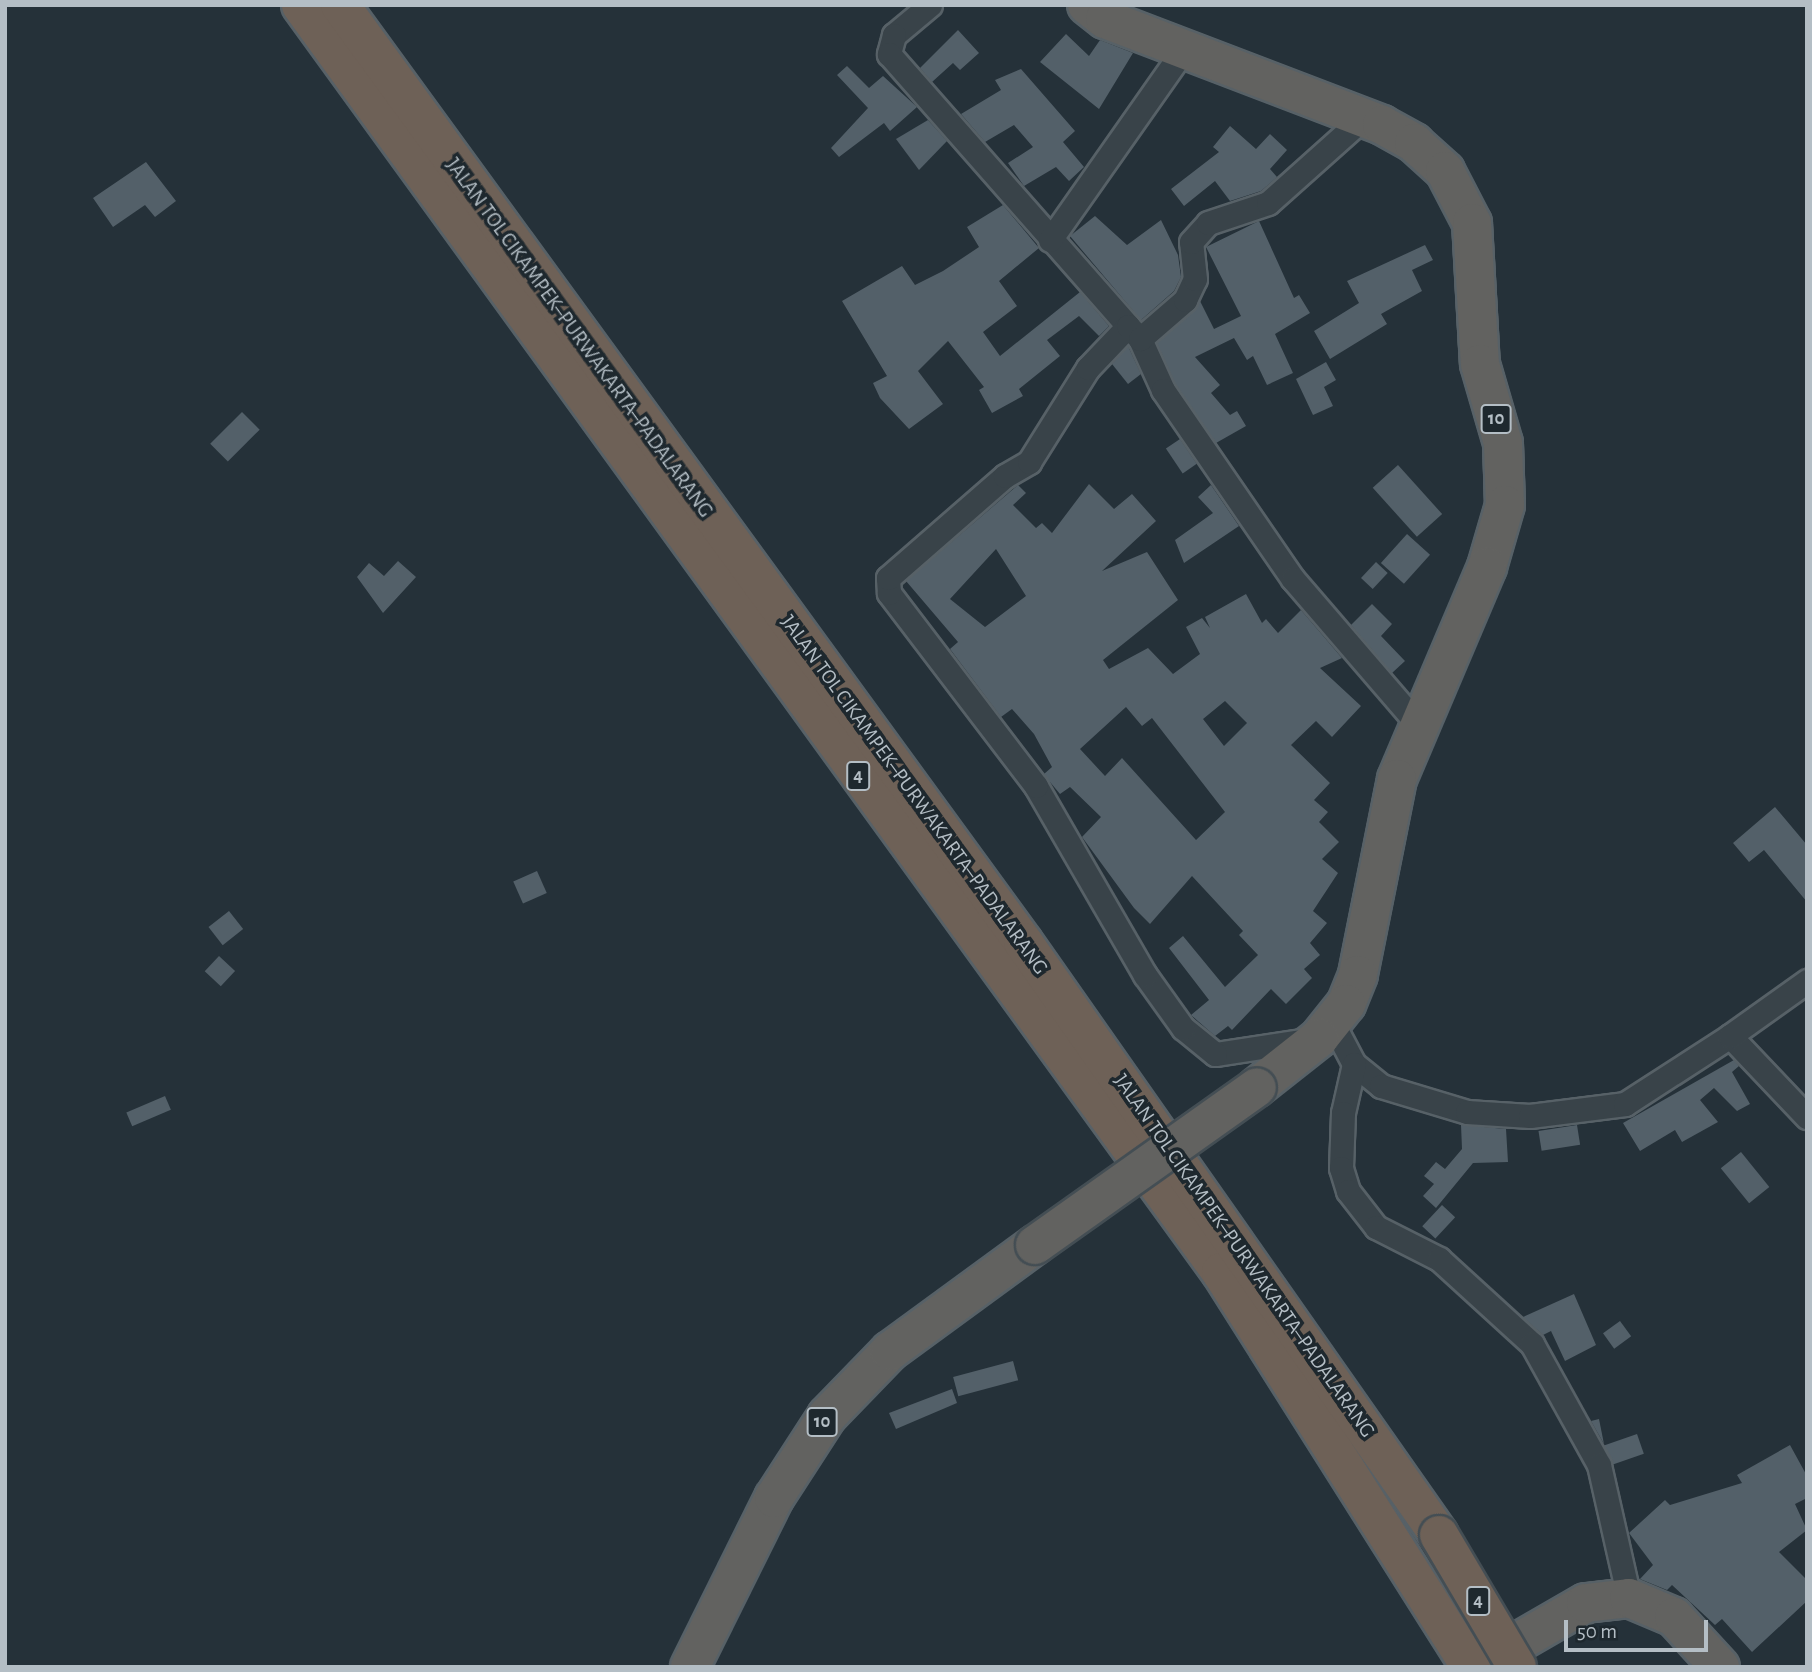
<!DOCTYPE html>
<html>
<head>
<meta charset="utf-8">
<style>
	body { margin:0 }
	#map { position:relative; width:1812px; height:1672px; overflow:hidden; background:#253139; font-family:"Alegreya Sans",sans-serif }
	div>[style] { position:absolute }
	[style*='--x'] { left:calc(var(--x)*1px); top:calc(var(--y)*1px); width:calc(var(--w)*1px); rotate:calc(var(--a)*1deg) }
	.building>* { inset:0; background:#536069; transform-origin:0 0 }
	.roads { filter:drop-shadow(2px 0 #576167) drop-shadow(-2px 0 #576167) drop-shadow(0 2px #576167) drop-shadow(0 -2px #576167) }
	.minor>* { height:23px; margin:-11.5px; padding:0 11.5px; transform-origin:11.5px; border-radius:11.5px; background:#394349 }
	.trunk>* { height:38px; margin:-19px; padding:0 19px; transform-origin:19px; border-radius:19px; background:#626260 }
	.motorway>* { height:38px; margin:-19px; padding:0 19px; transform-origin:19px; border-radius:19px; background:#6e6157 }
	.bridges { filter:drop-shadow(2px 0 #444e54) drop-shadow(-2px 0 #444e54) drop-shadow(0 2px #444e54) drop-shadow(0 -2px #444e54) }
	.trunk-bridge>* { height:38px; margin:-19px; padding:0 19px; transform-origin:19px; border-radius:19px; background:#626260 }
	.motorway-bridge>* { height:38px; margin:-19px; padding:0 19px; transform-origin:19px; border-radius:19px; background:#6e6157 }
	span { translate:-50% -50%; white-space:nowrap; text-align:center; line-height:1.15; -webkit-text-stroke:7px #1e282e; paint-order:stroke }
	.shield-label span { padding:2px 5px; background:#1e282e; border:2px solid; border-radius:5px; -webkit-text-stroke-width:0 }
	.shield-label { font-size:19px; color:#b4bec5; font-weight:700 }
	.street-label { font-size:21px; color:#b4bec5 }
	.frame { position:absolute; inset:0; border:7px solid #b4bec5; pointer-events:none }
	.scale { position:absolute; left:1564px; top:1620px; width:144px; height:32px; box-sizing:border-box; border:4px solid #b4bec5; border-top:0; padding-left:9px; font-size:21px; line-height:24px; white-space:nowrap; color:#b4bec5; -webkit-text-stroke:5px #1e282e; paint-order:stroke }
</style>
</head>
<body>
<div id="map">
	<div class="building">
		<div style="clip-path:polygon(958px 30px,979px 53px,960px 70px,953px 63px,932px 82px,920px 68px)"></div>
		<div style="clip-path:polygon(1066px 34px,1089px 56px,1100px 40px,1133px 53px,1099px 109px,1040px 62px)"></div>
		<div style="clip-path:polygon(847px 66px,869px 88px,883px 76px,917px 107px,890px 131px,884px 123px,839px 157px,831px 148px,868px 108px,837px 75px)"></div>
		<div style="clip-path:polygon(1021px 69px,1075px 131px,1063px 142px,1084px 167px,1069px 181px,1056px 167px,1024px 186px,1008px 163px,1033px 147px,1014px 125px,985px 142px,961px 114px,1001px 90px,995px 80px)"></div>
		<div style="clip-path:polygon(928px 120px,947px 141px,919px 170px,896px 139px)"></div>
		<div style="clip-path:polygon(1230px 126px,1256px 149px,1270px 134px,1287px 150px,1270px 169px,1277px 177px,1261px 191px,1230px 201px,1215px 181px,1184px 206px,1171px 189px,1219px 152px,1213px 147px)"></div>
		<div style="clip-path:polygon(146px 162px,176px 201px,155px 217px,145px 205px,113px 227px,93px 198px)"></div>
		<div style="clip-path:polygon(1003px 205px,1039px 248px,999px 281px,1017px 306px,983px 332px,1000px 356px,1080px 292px,1109px 326px,1099px 336px,1079px 316px,1047px 340px,1060px 356px,1019px 389px,1023px 396px,992px 413px,979px 390px,984px 387px,948px 341px,918px 371px,943px 404px,909px 429px,880px 398px,873px 383px,887px 376px,842px 301px,902px 266px,915px 285px,943px 271px,979px 247px,967px 227px)"></div>
		<div style="clip-path:polygon(1095px 216px,1127px 245px,1161px 220px,1178px 255px,1181px 277px,1174px 291px,1141px 320px,1070px 236px)"></div>
		<div style="clip-path:polygon(1259px 221px,1294px 298px,1299px 295px,1310px 313px,1275px 334px,1293px 373px,1267px 385px,1253px 356px,1247px 360px,1234px 338px,1195px 357px,1220px 385px,1211px 393px,1230px 415px,1237px 411px,1246px 426px,1216px 443px,1175px 383px,1157px 343px,1200px 301px,1214px 329px,1241px 316px,1206px 247px)"></div>
		<div style="clip-path:polygon(1425px 245px,1433px 260px,1412px 270px,1422px 291px,1381px 314px,1387px 324px,1330px 359px,1314px 331px,1359px 303px,1347px 281px)"></div>
		<div style="clip-path:polygon(1128px 346px,1141px 374px,1128px 384px,1112px 364px)"></div>
		<div style="clip-path:polygon(1326px 362px,1336px 380px,1324px 387px,1333px 406px,1313px 415px,1296px 379px)"></div>
		<div style="left:242px;top:412px;width:25px;height:45px;rotate:45deg"></div>
		<div style="left:1180px;top:439px;width:30px;height:17px;rotate:56deg"></div>
		<div style="left:1398px;top:465px;width:66px;height:34px;rotate:48deg"></div>
		<div style="clip-path:polygon(evenodd,1089px 484px,1114px 509px,1132px 494px,1156px 521px,1102px 571px,1147px 552px,1178px 600px,1103px 660px,1109px 669px,1148px 648px,1173px 674px,1200px 654px,1186px 627px,1202px 618px,1210px 628px,1205px 617px,1246px 594px,1262px 623px,1266px 619px,1278px 633px,1301px 610px,1342px 658px,1320px 668px,1361px 706px,1332px 737px,1316px 721px,1291px 745px,1330px 783px,1314px 800px,1328px 812px,1319px 822px,1339px 842px,1322px 859px,1338px 873px,1313px 911px,1327px 923px,1310px 943px,1320px 955px,1304px 969px,1312px 978px,1286px 1004px,1271px 989px,1232px 1030px,1228px 1026px,1215px 1036px,1191px 1015px,1209px 1000px,1169px 948px,1183px 936px,1225px 987px,1258px 955px,1239px 935px,1243px 931px,1192px 876px,1150px 924px,1134px 908px,1082px 837px,1101px 817px,1070px 787px,1060px 794px,1050px 782px,1044px 774px,1052px 767px,1034px 734px,1012px 709px,1001px 717px,950px 649px,958px 642px,906px 581px,1018px 485px,1026px 493px,1013px 505px,1036px 528px,1042px 523px,1052px 533px,1089px 484px,996px 549px,1026px 596px,985px 627px,950px 599px,996px 549px,1089px 484px,1225px 701px,1247px 723px,1224px 746px,1203px 719px,1225px 701px,1089px 484px,1126px 707px,1142px 726px,1152px 718px,1225px 812px,1196px 840px,1122px 758px,1105px 776px,1080px 749px,1126px 707px)"></div>
		<div style="clip-path:polygon(1211px 485px,1239px 526px,1184px 563px,1175px 540px,1213px 513px,1198px 497px)"></div>
		<div style="left:1407px;top:534px;width:31px;height:39px;rotate:42deg"></div>
		<div style="clip-path:polygon(398px 561px,416px 577px,383px 613px,357px 577px,369px 563px,384px 576px)"></div>
		<div style="left:1376px;top:562px;width:16px;height:22px;rotate:43deg"></div>
		<div style="clip-path:polygon(1372px 604px,1392px 624px,1381px 636px,1405px 661px,1392px 673px,1351px 625px)"></div>
		<div style="clip-path:polygon(1775px 807px,1807px 845px,1807px 902px,1764px 850px,1749px 862px,1733px 843px)"></div>
		<div style="left:537px;top:871px;width:24px;height:26px;rotate:66deg"></div>
		<div style="left:229px;top:911px;width:23px;height:26px;rotate:52deg"></div>
		<div style="left:219px;top:956px;width:22px;height:21px;rotate:43deg"></div>
		<div style="clip-path:polygon(1734px 1060px,1739px 1066px,1732px 1072px,1750px 1104px,1737px 1111px,1714px 1088px,1700px 1100px,1718px 1122px,1682px 1142px,1675px 1130px,1640px 1151px,1623px 1123px)"></div>
		<div style="left:165px;top:1096px;width:15px;height:42px;rotate:67deg"></div>
		<div style="clip-path:polygon(1461px 1125px,1506px 1129px,1508px 1162px,1473px 1163px,1436px 1208px,1423px 1196px,1434px 1184px,1424px 1176px,1436px 1162px,1445px 1169px,1462px 1149px)"></div>
		<div style="left:1577px;top:1125px;width:20px;height:39px;rotate:81deg"></div>
		<div style="left:1741px;top:1152px;width:45px;height:26px;rotate:51deg"></div>
		<div style="left:1442px;top:1205px;width:18px;height:29px;rotate:43deg"></div>
		<div style="clip-path:polygon(1574px 1294px,1596px 1345px,1565px 1361px,1551px 1331px,1543px 1335px,1523px 1317px)"></div>
		<div style="left:1620px;top:1321px;width:19px;height:21px;rotate:54deg"></div>
		<div style="left:1013px;top:1361px;width:20px;height:62px;rotate:75deg"></div>
		<div style="clip-path:polygon(952px 1389px,957px 1403px,896px 1429px,889px 1413px)"></div>
		<div style="clip-path:polygon(1599px 1419px,1604px 1444px,1591px 1421px)"></div>
		<div style="left:1637px;top:1434px;width:21px;height:35px;rotate:71deg"></div>
		<div style="clip-path:polygon(1790px 1445px,1807px 1476px,1807px 1498px,1795px 1504px,1807px 1530px,1779px 1552px,1807px 1580px,1807px 1601px,1752px 1652px,1722px 1619px,1715px 1625px,1672px 1585px,1667px 1590px,1640px 1579px,1653px 1565px,1629px 1533px,1665px 1500px,1670px 1505px,1742px 1483px,1737px 1475px)"></div>
	</div>
	<div class="roads">
		<div class="minor">
			<div style="--x:930;--y:5;--w:47;--a:140.2"></div>
			<div style="--x:894;--y:35;--w:20;--a:105"></div>
			<div style="--x:889;--y:54;--w:362;--a:48.7"></div>
			<div style="--x:1050;--y:240;--w:235;--a:-54.9"></div>
			<div style="--x:1140;--y:339;--w:56;--a:65.7"></div>
			<div style="--x:1163;--y:390;--w:229;--a:55.5"></div>
			<div style="--x:1293;--y:579;--w:190;--a:49.3"></div>
			<div style="--x:1333;--y:1024;--w:45;--a:62.3"></div>
			<div style="--x:1354;--y:1064;--w:35;--a:39"></div>
			<div style="--x:1381;--y:1086;--w:90;--a:16.8"></div>
			<div style="--x:1467;--y:1112;--w:63;--a:3.6"></div>
			<div style="--x:1530;--y:1116;--w:96;--a:-7.2"></div>
			<div style="--x:1625;--y:1104;--w:125;--a:-32.9"></div>
			<div style="--x:1730;--y:1036;--w:112;--a:46.5"></div>
			<div style="--x:1730;--y:1036;--w:95;--a:-35.5"></div>
			<div style="--x:1307;--y:1040;--w:93;--a:171.3"></div>
			<div style="--x:1215;--y:1054;--w:41;--a:-140.9"></div>
			<div style="--x:1183;--y:1028;--w:65;--a:-125.6"></div>
			<div style="--x:1145;--y:975;--w:218;--a:-120"></div>
			<div style="--x:1036;--y:786;--w:243;--a:-127.3"></div>
			<div style="--x:889;--y:593;--w:15;--a:-94"></div>
			<div style="--x:888;--y:578;--w:155;--a:-41.1"></div>
			<div style="--x:1005;--y:476;--w:28;--a:-30"></div>
			<div style="--x:1029;--y:462;--w:111;--a:-57.9"></div>
			<div style="--x:1088;--y:368;--w:58;--a:-46.4"></div>
			<div style="--x:1128;--y:326;--w:18;--a:47"></div>
			<div style="--x:1140;--y:339;--w:60;--a:-40.9"></div>
			<div style="--x:1185;--y:300;--w:23;--a:-65"></div>
			<div style="--x:1195;--y:279;--w:37;--a:-96"></div>
			<div style="--x:1191;--y:242;--w:25;--a:-48"></div>
			<div style="--x:1208;--y:223;--w:63;--a:-18.4"></div>
			<div style="--x:1268;--y:203;--w:127;--a:-41.8"></div>
			<div style="--x:1354;--y:1064;--w:50;--a:102.7"></div>
			<div style="--x:1343;--y:1113;--w:55;--a:92.1"></div>
			<div style="--x:1341;--y:1168;--w:24;--a:73"></div>
			<div style="--x:1348;--y:1191;--w:46;--a:52.1"></div>
			<div style="--x:1376;--y:1227;--w:71;--a:26.9"></div>
			<div style="--x:1439;--y:1259;--w:126;--a:42.4"></div>
			<div style="--x:1532;--y:1344;--w:138;--a:61"></div>
			<div style="--x:1599;--y:1465;--w:136;--a:77.3"></div>
		</div>
		<div class="trunk">
			<div style="--x:1087;--y:5;--w:23;--a:38"></div>
			<div style="--x:1105;--y:19;--w:297;--a:20.9"></div>
			<div style="--x:1382;--y:125;--w:37;--a:29"></div>
			<div style="--x:1414;--y:143;--w:42;--a:42.1"></div>
			<div style="--x:1445;--y:171;--w:59;--a:62.6"></div>
			<div style="--x:1472;--y:223;--w:141;--a:86.8"></div>
			<div style="--x:1480;--y:364;--w:82;--a:73.8"></div>
			<div style="--x:1503;--y:443;--w:62;--a:88.2"></div>
			<div style="--x:1505;--y:505;--w:65;--a:106.2"></div>
			<div style="--x:1487;--y:567;--w:230;--a:113"></div>
			<div style="--x:1397;--y:779;--w:200;--a:101.3"></div>
			<div style="--x:1358;--y:975;--w:31;--a:112"></div>
			<div style="--x:1346;--y:1004;--w:43;--a:128.5"></div>
			<div style="--x:1319;--y:1038;--w:79;--a:141.7"></div>
			<div style="--x:690;--y:1667;--w:189;--a:-63.6"></div>
			<div style="--x:774;--y:1498;--w:98;--a:-57.1"></div>
			<div style="--x:827;--y:1416;--w:91;--a:-45.9"></div>
			<div style="--x:890;--y:1351;--w:180;--a:-36.2"></div>
			<div style="--x:1475;--y:1667;--w:128;--a:-30"></div>
			<div style="--x:1586;--y:1603;--w:43;--a:-6.6"></div>
			<div style="--x:1629;--y:1598;--w:49;--a:22.9"></div>
			<div style="--x:1674;--y:1617;--w:68;--a:47.4"></div>
		</div>
		<div class="motorway">
			<div style="--x:301;--y:5;--w:1566;--a:54.02"></div>
			<div style="--x:1221;--y:1272;--w:467;--a:57.7"></div>
			<div style="--x:340;--y:5;--w:1160;--a:53.91"></div>
			<div style="--x:1023;--y:942;--w:724;--a:54.95"></div>
		</div>
	</div>
	<div class="bridges">
		<div class="trunk-bridge">
			<div style="--x:1035;--y:1245;--w:272;--a:-35.4"></div>
		</div>
		<div class="motorway-bridge">
			<div style="--x:1439;--y:1535;--w:153;--a:59.4"></div>
		</div>
	</div>
	<div class="shield-label">
		<span style="left:1496px;top:419px">10</span>
		<span style="left:858px;top:776px">4</span>
		<span style="left:822px;top:1422px">10</span>
		<span style="left:1478px;top:1601px">4</span>
	</div>
	<div class="street-label">
		<span style="left:579px;top:338px;rotate:54deg">JALAN TOL CIKAMPEK–PURWAKARTA–PADALARANG</span>
		<span style="left:914px;top:795px;rotate:54deg">JALAN TOL CIKAMPEK–PURWAKARTA–PADALARANG</span>
		<span style="left:1244px;top:1256px;rotate:55deg">JALAN TOL CIKAMPEK–PURWAKARTA–PADALARANG</span>
	</div>
	<div class="frame"></div>
	<div class="scale">50 m</div>
</div>
</body>
</html>
